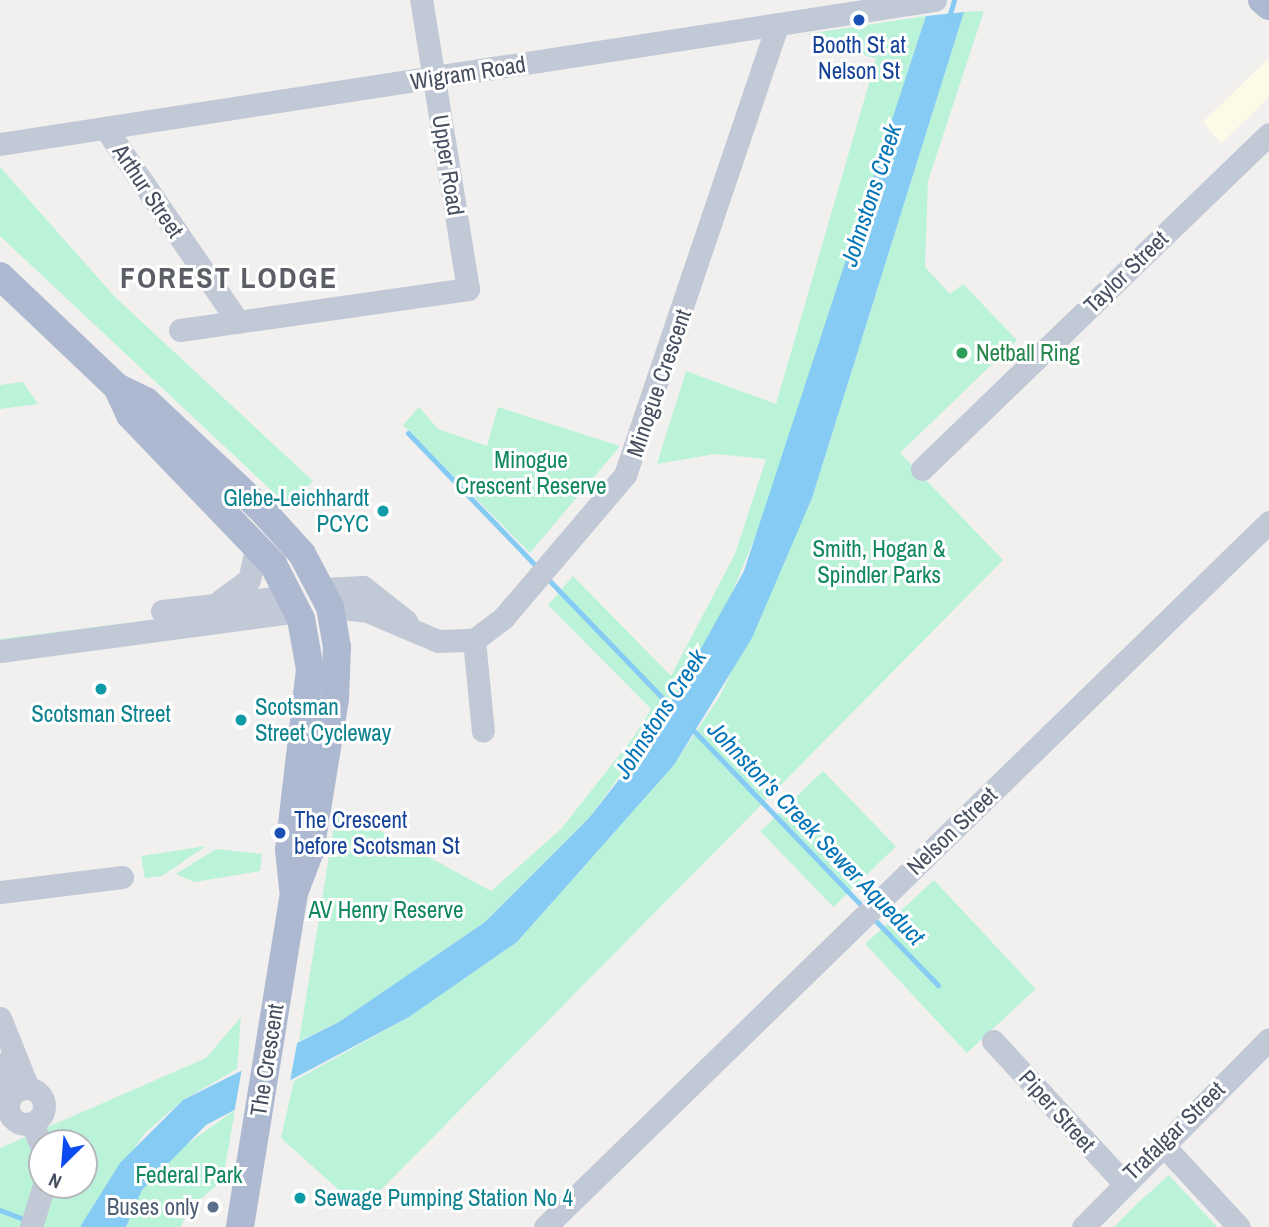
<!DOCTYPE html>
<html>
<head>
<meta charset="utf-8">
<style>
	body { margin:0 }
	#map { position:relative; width:1269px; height:1227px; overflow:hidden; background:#f2f0ef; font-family:"Archivo Narrow",sans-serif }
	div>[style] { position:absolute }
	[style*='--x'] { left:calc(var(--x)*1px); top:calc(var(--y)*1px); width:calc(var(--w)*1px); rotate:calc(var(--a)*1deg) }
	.commercial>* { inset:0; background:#fdfbe8 }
	.green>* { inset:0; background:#bbf3d9; transform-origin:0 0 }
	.water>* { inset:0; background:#85cbf3 }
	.pier>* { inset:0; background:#f2f0ef }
	.stream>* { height:5px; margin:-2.5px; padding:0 2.5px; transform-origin:2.5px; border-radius:2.5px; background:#85cbf3 }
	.minor>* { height:23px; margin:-11.5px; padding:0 11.5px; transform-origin:11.5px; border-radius:11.5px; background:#c2c9d6 }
	.minor>.ring { margin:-11.5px; padding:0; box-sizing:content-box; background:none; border:23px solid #c2c9d6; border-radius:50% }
	.major>* { height:28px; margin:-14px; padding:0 14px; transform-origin:14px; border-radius:14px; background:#adb9d1 }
	.dots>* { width:19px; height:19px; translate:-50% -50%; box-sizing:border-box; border:4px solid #fff; border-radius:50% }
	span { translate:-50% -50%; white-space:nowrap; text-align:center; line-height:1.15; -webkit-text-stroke:6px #fff; paint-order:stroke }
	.transit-label { font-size:23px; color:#164399 }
	.left { translate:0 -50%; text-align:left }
	.street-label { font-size:23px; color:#464f5f }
	.leisure-label { font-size:23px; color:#27864d }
	.park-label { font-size:23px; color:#10875e }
	.culture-label { font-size:23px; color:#0d838f }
	.right { translate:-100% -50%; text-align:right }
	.service-label { font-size:23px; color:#4e5e75 }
	.water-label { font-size:24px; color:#0174b7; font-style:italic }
	.district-label { font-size:30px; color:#5b5e65; font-weight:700; letter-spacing:2px }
	.north { position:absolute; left:28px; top:1129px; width:70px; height:70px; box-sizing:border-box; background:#fff; border:2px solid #b5b9bf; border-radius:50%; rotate:205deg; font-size:19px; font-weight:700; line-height:28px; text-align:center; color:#464f5f }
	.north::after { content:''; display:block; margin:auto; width:24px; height:32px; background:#0b4bf1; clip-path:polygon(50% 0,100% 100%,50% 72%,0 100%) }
</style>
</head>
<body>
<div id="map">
	<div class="commercial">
		<div style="clip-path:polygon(1269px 58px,1269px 97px,1221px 144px,1203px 122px)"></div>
	</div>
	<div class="green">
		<div style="clip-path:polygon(984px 11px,928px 181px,925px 267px,950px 294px,963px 284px,1017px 340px,900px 453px,1003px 560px,361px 1210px,281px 1138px,294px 1081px,409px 1017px,517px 942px,674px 765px,720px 696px,812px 498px,964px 12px)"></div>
		<div style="clip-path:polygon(926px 16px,769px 503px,721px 620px,679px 695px,589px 818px,485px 922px,339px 1022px,299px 1041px,337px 807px,491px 891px,561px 829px,635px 735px,651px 709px,548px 605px,573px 576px,671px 676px,735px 554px,766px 459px,715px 454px,657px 464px,686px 371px,776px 404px,876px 59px,807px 34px)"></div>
		<div style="clip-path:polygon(0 167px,115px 297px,313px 481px,288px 506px,0 236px)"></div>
		<div style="clip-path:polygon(23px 382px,38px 404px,0 409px,0 385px)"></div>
		<div style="clip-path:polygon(419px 407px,438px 429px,487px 446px,498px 407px,620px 446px,530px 553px,403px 425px)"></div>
		<div style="clip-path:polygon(190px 615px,0 647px,0 639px)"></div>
		<div style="left:823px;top:771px;width:105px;height:87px;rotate:46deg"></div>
		<div style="clip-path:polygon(206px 846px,162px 876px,145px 878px,141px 856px)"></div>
		<div style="clip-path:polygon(216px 849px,262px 854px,260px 871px,194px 882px,176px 874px)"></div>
		<div style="left:934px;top:880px;width:149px;height:94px;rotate:47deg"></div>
		<div style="clip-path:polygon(evenodd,241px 1017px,237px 1069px,183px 1100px,145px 1133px,80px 1227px,0 1227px,0 1148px,206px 1058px,241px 1017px,42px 1143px,84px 1143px,84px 1185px,42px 1185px,42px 1143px)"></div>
		<div style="clip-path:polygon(235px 1110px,223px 1179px,187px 1212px,181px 1227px,126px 1227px,142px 1190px,169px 1157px)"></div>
		<div style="clip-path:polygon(1169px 1175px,1217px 1227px,1114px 1227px,1139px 1202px)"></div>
	</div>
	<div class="water">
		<div style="clip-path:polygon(964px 12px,812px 498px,752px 638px,674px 765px,517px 942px,409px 1017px,206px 1125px,142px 1190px,126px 1227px,80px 1227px,120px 1163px,183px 1100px,339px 1022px,485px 922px,589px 818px,650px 740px,744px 571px,926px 16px)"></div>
	</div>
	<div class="pier">
		<div style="clip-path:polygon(298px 1038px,289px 1087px,234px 1114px,243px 1062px)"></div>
	</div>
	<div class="stream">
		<div style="--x:948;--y:20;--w:21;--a:-73"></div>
		<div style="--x:408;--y:433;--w:187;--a:46.1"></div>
		<div style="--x:545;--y:576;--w:186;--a:46.1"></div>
		<div style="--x:693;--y:730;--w:245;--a:46.2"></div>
		<div style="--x:872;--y:917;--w:95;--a:45.9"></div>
		<div style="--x:0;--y:1210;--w:28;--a:21"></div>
	</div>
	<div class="minor">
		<div style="--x:106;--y:129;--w:234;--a:55.6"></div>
		<div style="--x:0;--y:144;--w:946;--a:-8.76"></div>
		<div style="--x:180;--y:330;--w:291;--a:-8.1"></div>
		<div style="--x:468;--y:289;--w:293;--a:-99.2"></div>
		<div style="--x:922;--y:469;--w:482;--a:-44"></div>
		<div style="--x:322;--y:589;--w:41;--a:-2.8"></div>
		<div style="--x:363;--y:587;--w:55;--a:38.3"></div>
		<div style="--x:221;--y:600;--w:34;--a:-36"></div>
		<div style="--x:249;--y:580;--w:35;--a:-77"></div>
		<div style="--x:330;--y:607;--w:37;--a:6"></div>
		<div style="--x:367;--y:611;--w:77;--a:22.9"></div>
		<div style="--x:438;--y:641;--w:36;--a:-2"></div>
		<div style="--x:474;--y:640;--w:38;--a:-37"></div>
		<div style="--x:504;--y:617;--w:187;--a:-49.6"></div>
		<div style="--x:625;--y:475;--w:476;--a:-71.3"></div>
		<div style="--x:162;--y:611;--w:120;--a:-6.7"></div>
		<div style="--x:474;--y:640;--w:91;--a:84.4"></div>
		<div style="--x:0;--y:651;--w:301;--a:-7.6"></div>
		<div style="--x:0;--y:892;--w:123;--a:-7"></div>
		<div style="--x:0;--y:1018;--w:75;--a:68.2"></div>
		<div style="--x:993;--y:1041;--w:190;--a:47.3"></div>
		<div style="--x:0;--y:1064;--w:32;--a:68"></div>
		<div class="ring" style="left:8px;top:1088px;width:13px;height:13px"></div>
		<div style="--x:32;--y:1123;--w:27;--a:68"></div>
		<div style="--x:1164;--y:1146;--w:110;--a:47.2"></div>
		<div style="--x:31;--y:1227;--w:44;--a:-72.8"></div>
		<div style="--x:545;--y:1227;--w:1011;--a:-44.24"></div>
		<div style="--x:1083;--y:1227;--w:264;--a:-45.3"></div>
	</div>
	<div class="major">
		<div style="--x:1262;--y:0;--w:9;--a:41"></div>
		<div style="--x:0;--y:276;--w:161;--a:43.5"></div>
		<div style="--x:117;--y:387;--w:32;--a:26"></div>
		<div style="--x:146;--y:401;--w:161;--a:43.2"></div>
		<div style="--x:263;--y:511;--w:58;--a:47.8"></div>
		<div style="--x:302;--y:554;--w:60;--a:62.2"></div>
		<div style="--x:330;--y:607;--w:41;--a:80.1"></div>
		<div style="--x:337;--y:647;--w:52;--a:92.2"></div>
		<div style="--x:335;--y:699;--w:154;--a:99.3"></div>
		<div style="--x:310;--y:851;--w:45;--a:110.9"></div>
		<div style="--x:294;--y:893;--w:338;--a:99.2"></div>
		<div style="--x:117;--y:387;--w:31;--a:65"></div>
		<div style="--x:130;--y:415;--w:207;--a:46.2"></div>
		<div style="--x:273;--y:564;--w:62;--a:63"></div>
		<div style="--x:301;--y:619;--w:51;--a:79.8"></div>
		<div style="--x:310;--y:669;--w:182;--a:96.6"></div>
		<div style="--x:289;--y:850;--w:39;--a:84"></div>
	</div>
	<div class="dots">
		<div style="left:859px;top:20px;background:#1a4fb4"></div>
		<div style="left:962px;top:353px;background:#2e9e5b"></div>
		<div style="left:383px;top:511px;background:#0f9aa8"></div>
		<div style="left:101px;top:689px;background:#0f9aa8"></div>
		<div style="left:241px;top:720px;background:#0f9aa8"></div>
		<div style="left:280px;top:833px;background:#1a4fb4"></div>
		<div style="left:300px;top:1198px;background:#0f9aa8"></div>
		<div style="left:213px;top:1207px;background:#5c6f8a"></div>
	</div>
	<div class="transit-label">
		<span style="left:859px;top:58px">Booth St at<br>Nelson St</span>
		<span class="left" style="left:294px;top:833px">The Crescent<br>before Scotsman St</span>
	</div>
	<div class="street-label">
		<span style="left:468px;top:73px;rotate:-9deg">Wigram Road</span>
		<span style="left:448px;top:165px;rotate:81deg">Upper Road</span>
		<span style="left:148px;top:191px;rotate:56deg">Arthur Street</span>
		<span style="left:1126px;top:272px;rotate:-44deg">Taylor Street</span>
		<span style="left:659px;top:383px;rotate:-71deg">Minogue Crescent</span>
		<span style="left:952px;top:831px;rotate:-44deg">Nelson Street</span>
		<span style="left:267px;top:1060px;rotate:-81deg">The Crescent</span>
		<span style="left:1057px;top:1111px;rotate:48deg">Piper Street</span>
		<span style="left:1174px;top:1131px;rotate:-44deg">Trafalgar Street</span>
	</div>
	<div class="leisure-label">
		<span class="left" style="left:976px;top:353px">Netball Ring</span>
	</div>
	<div class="park-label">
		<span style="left:531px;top:473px">Minogue<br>Crescent Reserve</span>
		<span style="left:879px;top:562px">Smith, Hogan &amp;<br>Spindler Parks</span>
		<span style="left:386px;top:910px">AV Henry Reserve</span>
		<span style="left:189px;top:1175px">Federal Park</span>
	</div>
	<div class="culture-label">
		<span class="right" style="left:369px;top:511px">Glebe-Leichhardt<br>PCYC</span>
		<span class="left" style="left:255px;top:720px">Scotsman<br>Street Cycleway</span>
		<span style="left:101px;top:714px">Scotsman Street</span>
		<span class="left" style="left:314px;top:1198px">Sewage Pumping Station No 4</span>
	</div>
	<div class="service-label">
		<span class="right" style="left:199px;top:1207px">Buses only</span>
	</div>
	<div class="water-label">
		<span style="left:871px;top:195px;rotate:-72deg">Johnstons Creek</span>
		<span style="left:660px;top:714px;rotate:-57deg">Johnstons Creek</span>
		<span style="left:816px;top:833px;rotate:46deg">Johnston's Creek Sewer Aqueduct</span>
	</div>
	<div class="district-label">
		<span style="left:229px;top:277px">FOREST LODGE</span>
	</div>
	<div class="north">N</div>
</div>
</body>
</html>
